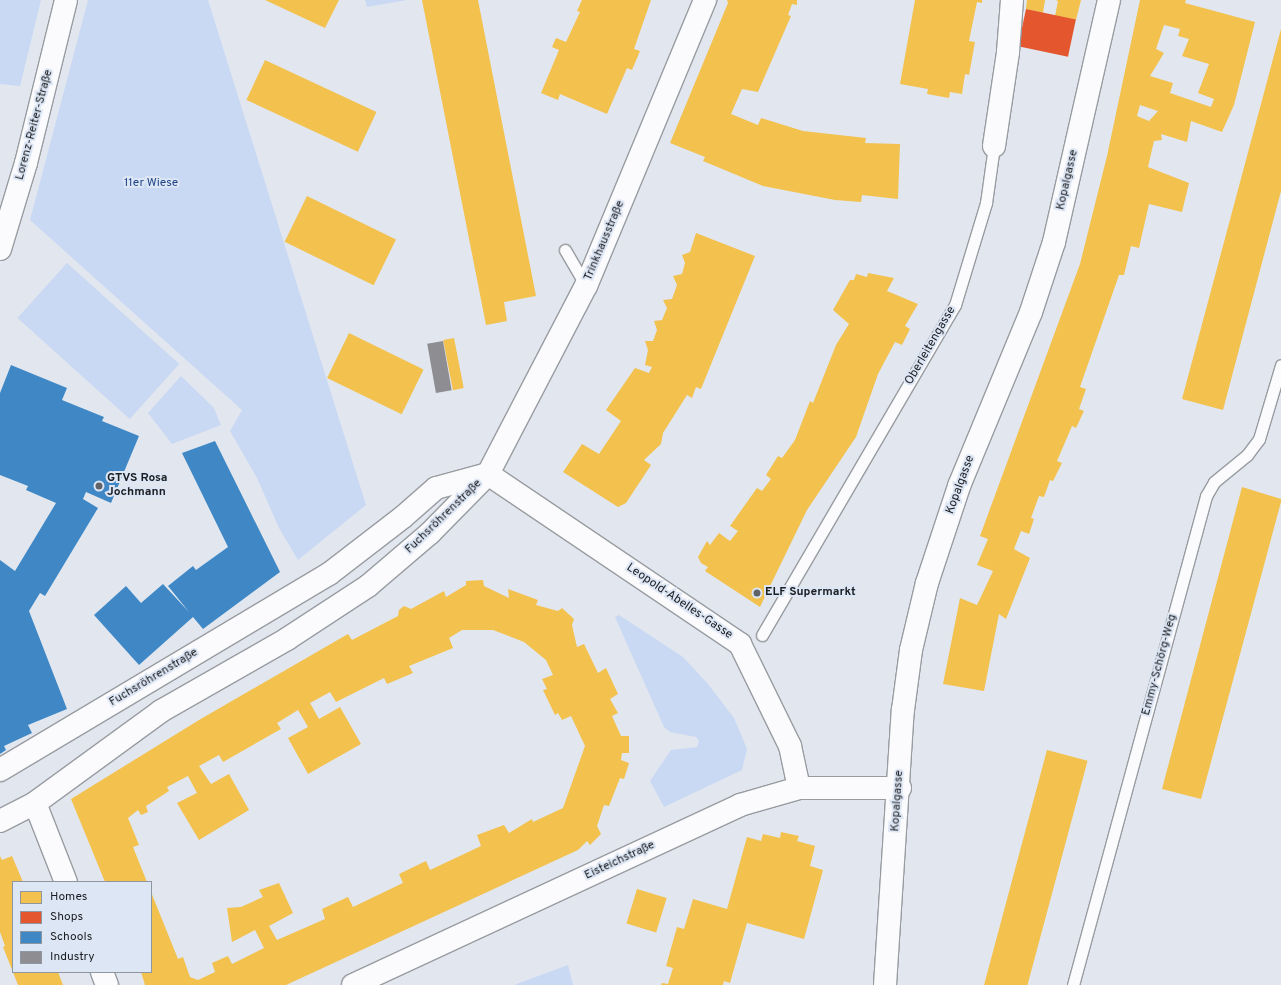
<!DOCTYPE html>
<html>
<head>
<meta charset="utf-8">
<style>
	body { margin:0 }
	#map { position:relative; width:1281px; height:985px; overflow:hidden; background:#e2e7ef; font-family:Overpass,sans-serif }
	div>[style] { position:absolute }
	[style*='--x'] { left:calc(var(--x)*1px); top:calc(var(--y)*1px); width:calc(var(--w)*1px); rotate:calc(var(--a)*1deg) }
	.green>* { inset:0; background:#c9d8f3; transform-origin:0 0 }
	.homes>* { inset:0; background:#f2c14e; transform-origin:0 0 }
	.shops>* { inset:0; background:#e4572e; transform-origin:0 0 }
	.schools>* { inset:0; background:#3f88c5 }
	.industry>* { inset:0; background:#8d8d92; transform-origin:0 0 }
	.roads { filter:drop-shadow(1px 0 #989ca1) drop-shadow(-1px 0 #989ca1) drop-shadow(0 1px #989ca1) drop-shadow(0 -1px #989ca1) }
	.lane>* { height:11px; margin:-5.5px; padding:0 5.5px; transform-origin:5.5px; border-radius:5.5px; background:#fbfbfd }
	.street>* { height:22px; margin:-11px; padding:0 11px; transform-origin:11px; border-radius:11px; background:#fbfbfd }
	.secondary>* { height:22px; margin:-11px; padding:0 11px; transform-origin:11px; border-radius:11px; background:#fbfbfd }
	.dots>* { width:11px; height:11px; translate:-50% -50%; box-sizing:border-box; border:2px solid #dde6f4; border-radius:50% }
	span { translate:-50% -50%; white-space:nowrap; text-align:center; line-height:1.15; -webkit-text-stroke:4px #dde6f4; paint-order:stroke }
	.street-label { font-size:12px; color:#1a1d21 }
	.park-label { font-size:12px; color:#1f4589 }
	.poi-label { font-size:12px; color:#1a1d21; font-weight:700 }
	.left { translate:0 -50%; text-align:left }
	.legend { position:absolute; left:12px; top:881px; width:140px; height:92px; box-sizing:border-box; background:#dde6f4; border:1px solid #8f96a0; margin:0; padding:5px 7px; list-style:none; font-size:12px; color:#1a1d21 }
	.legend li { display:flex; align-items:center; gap:8px; height:20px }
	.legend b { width:20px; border:1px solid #8f96a0 }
</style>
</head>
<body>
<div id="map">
	<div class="green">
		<div style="clip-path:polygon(0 0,41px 0,20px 86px,0 84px)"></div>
		<div style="clip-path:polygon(88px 0,208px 0,366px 505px,298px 560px,279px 528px,257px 478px,230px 431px,242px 410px,30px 220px)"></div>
		<div style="clip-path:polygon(365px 0,407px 0,367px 7px)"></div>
		<div style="left:67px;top:263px;width:151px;height:74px;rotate:42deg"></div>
		<div style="clip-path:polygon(181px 376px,214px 408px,221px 425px,172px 444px,148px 413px)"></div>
		<div style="clip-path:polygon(619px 615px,683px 657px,708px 684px,734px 718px,747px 749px,742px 770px,664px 807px,650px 781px,671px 750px,697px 747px,699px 741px,696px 737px,670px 732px,664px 727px,615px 617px)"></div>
		<div style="clip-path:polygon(568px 965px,573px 985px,514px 985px)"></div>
	</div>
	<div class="homes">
		<div style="clip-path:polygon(265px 0,339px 0,325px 28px)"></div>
		<div style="clip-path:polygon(422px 0,478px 0,536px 296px,504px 302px,507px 321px,486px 325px)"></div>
		<div style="clip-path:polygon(582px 0,651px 0,634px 49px,640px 51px,632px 70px,627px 68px,607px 114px,560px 94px,558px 100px,541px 93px,559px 50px,552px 47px,556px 38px,566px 42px,580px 12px,577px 11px)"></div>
		<div style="clip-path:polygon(727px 0,797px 0,797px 5px,792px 4px,788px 15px,791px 16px,758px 92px,742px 89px,731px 114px,758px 125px,761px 118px,803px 131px,866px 138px,865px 143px,900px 144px,898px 199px,862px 195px,861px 202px,835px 200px,763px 186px,703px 161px,705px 157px,670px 143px,728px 3px)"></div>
		<div style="clip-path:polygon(915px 0,982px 0,982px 3px,977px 2px,969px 41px,975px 42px,969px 75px,965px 74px,962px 94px,950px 92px,949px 98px,927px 94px,928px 89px,900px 84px)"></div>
		<div style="clip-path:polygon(1027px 0,1045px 0,1043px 13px,1026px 9px)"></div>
		<div style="clip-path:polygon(1055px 0,1081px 0,1076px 20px,1055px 16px,1058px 1px)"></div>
		<div style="clip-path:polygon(evenodd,1140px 0,1186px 0,1185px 3px,1255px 22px,1234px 105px,1222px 132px,1191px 121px,1187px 142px,1161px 134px,1162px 140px,1154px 141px,1148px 167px,1189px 183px,1182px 212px,1149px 204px,1139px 248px,1131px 246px,1124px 275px,1119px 275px,1080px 387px,1086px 389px,1079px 409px,1084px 411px,1076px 428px,1072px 426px,1057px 461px,1062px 463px,1053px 481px,1050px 480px,1044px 497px,1039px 496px,1031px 518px,1034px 519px,1029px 534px,1021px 531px,1014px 549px,1030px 558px,1006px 619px,999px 614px,984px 691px,943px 684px,960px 598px,977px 605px,993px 571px,977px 565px,988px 539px,980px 536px,1080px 264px,1107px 156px,1140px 0,1164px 25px,1180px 29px,1178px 36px,1189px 39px,1182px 56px,1209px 64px,1198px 93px,1214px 99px,1211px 107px,1170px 93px,1173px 83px,1150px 76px,1164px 53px,1156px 49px,1164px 25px,1140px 0,1140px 105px,1158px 111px,1149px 121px,1137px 116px,1140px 105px)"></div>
		<div style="clip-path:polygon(1281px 29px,1281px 191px,1223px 410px,1182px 399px)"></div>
		<div style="left:265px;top:60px;width:123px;height:44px;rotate:25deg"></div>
		<div style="left:307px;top:196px;width:99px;height:51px;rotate:26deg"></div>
		<div style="clip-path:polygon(696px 233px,755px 256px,701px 389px,696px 387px,692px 398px,687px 395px,663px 433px,661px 444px,644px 460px,651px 465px,626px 503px,618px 507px,563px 472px,582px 444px,599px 454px,621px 421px,606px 410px,635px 368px,649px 373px,652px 367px,645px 365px,648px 350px,645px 341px,653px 341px,657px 330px,654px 321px,662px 320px,667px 308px,663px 300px,672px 299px,677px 285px,673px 276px,682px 274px,685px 263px,682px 255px,690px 252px)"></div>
		<div style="clip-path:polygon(868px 273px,894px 278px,887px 291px,918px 304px,905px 326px,910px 329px,902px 345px,895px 342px,878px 374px,856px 437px,807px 510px,760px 607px,705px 571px,708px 567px,701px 563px,698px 557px,707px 541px,710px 545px,719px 533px,730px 541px,738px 531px,730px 526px,757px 488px,762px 491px,771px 479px,766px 475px,778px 456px,782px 458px,795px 440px,810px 401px,813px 403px,836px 345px,849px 324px,833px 310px,850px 280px,854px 280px,856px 274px,867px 277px)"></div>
		<div style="left:349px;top:333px;width:83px;height:50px;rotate:26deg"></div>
		<div style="left:454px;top:338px;width:51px;height:11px;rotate:79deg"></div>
		<div style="clip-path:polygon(1242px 487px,1281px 499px,1281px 502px,1201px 799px,1162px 789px)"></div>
		<div style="clip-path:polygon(483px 580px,484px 586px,509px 598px,508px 589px,538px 600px,536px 605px,558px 611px,562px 608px,574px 619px,572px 625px,577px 647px,584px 644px,598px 673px,606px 668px,618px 694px,610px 699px,618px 713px,612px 716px,621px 736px,629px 736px,629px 753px,622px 753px,621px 760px,629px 763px,624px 779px,620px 778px,609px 806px,604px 805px,597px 826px,601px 834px,590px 845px,587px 841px,578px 850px,286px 985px,145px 985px,141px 972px,151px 972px,151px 892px,178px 959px,183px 957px,190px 977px,198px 980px,215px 972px,212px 963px,228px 956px,232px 964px,264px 948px,255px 930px,232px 942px,227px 908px,241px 907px,263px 897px,259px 890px,279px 883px,293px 913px,269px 926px,277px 940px,325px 919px,322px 909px,348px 897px,353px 907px,403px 883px,399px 874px,426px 861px,430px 870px,481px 846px,477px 835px,504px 825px,509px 833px,532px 819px,533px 822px,563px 808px,585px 746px,571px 716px,562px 720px,558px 713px,555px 715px,543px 690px,547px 689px,542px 679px,553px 675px,546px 660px,524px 642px,493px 630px,462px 630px,449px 638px,453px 648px,409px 666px,413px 673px,387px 684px,384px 678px,336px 702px,330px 692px,310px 703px,319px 719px,340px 707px,361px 744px,308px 774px,288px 738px,308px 727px,298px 710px,277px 723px,281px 729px,223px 762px,219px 755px,199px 766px,211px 784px,229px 774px,249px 810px,199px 840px,177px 803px,197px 793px,188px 776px,167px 787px,169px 791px,146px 806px,148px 812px,141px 815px,138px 810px,128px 818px,139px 845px,133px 847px,147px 882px,105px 882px,71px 799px,199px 720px,348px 634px,352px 640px,398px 616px,399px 610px,404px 606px,411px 609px,444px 591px,446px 597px,466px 585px,466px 581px)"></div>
		<div style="left:1047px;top:750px;width:42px;height:243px;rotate:15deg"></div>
		<div style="clip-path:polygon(781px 832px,799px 836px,797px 841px,815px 846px,810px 866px,823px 870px,804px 939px,747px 923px,730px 983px,724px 981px,723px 985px,661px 985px,662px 983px,668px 984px,673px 968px,666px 966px,677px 927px,684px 929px,693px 899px,727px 909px,747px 837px,761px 841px,763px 834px,780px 838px)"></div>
		<div style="clip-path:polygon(0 856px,2px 860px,12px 856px,23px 882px,13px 882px,13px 972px,58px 972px,63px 985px,18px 985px,3px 947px,5px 946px,0 932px)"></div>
		<div style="left:637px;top:889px;width:31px;height:36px;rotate:17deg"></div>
	</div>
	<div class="shops">
		<div style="left:1026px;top:9px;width:51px;height:38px;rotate:12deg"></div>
	</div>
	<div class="schools">
		<div style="clip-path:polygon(11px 365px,67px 388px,62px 400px,104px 417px,102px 421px,139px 436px,111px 503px,86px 492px,83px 499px,98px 508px,45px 596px,40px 593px,29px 611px,67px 709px,28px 725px,32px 733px,4px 746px,6px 750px,0 754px,0 560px,15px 571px,56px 503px,26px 490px,28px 486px,0 475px,0 393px)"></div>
		<div style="clip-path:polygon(215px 441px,280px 572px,203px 629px,193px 617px,139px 665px,94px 615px,126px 586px,141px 603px,163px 584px,189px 612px,168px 586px,193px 566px,196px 570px,228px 547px,182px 453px)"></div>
	</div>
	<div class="industry">
		<div style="left:443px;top:341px;width:50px;height:16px;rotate:80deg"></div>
	</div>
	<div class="roads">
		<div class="lane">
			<div style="--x:565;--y:250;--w:42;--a:59.7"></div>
			<div style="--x:762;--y:635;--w:382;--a:-59.7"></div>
			<div style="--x:955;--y:305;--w:107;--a:-73.1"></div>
			<div style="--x:986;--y:203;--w:58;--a:-82"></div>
			<div style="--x:1073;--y:985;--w:507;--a:-74.78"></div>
			<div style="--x:1206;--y:496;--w:16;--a:-60"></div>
			<div style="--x:1214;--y:482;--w:43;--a:-39.3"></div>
			<div style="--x:1247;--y:455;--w:20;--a:-53"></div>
			<div style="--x:1259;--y:439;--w:77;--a:-73.4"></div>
		</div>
		<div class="street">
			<div style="--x:994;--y:146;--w:95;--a:-81.5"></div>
			<div style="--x:1008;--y:52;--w:52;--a:-85.6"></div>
			<div style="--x:0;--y:249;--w:90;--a:-73.2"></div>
			<div style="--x:26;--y:163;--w:168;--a:-76.2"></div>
			<div style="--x:488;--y:474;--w:304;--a:34"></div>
			<div style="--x:740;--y:644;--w:114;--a:63.9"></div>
			<div style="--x:790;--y:746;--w:43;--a:77.9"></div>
			<div style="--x:0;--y:770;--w:383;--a:-30.8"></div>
			<div style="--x:329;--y:574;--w:93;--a:-37.6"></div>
			<div style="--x:403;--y:517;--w:44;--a:-41.3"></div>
			<div style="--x:436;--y:488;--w:54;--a:-15.1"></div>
			<div style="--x:35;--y:803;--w:85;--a:68.6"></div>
			<div style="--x:0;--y:821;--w:39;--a:-27"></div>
			<div style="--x:35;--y:803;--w:156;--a:-36.1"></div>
			<div style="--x:161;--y:711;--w:145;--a:-29.7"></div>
			<div style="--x:287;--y:639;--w:97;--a:-33.2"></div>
			<div style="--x:368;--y:586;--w:82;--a:-40.5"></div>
			<div style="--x:430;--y:533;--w:83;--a:-45.5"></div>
			<div style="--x:488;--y:474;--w:212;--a:-62.5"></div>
			<div style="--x:586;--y:286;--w:310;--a:-67.4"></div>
			<div style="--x:102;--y:972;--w:14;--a:69"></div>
			<div style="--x:353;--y:985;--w:427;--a:-24.9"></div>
			<div style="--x:740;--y:805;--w:61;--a:-16.1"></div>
			<div style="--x:799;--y:788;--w:101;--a:0"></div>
		</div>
		<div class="secondary">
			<div style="--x:885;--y:985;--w:276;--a:-86.3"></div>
			<div style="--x:903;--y:710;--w:61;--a:-82.4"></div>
			<div style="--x:911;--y:650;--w:69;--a:-76.6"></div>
			<div style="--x:927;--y:583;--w:102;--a:-71.7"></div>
			<div style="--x:959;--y:486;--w:188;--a:-67.5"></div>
			<div style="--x:1031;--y:312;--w:74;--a:-71.8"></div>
			<div style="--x:1054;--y:242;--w:248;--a:-77.2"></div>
		</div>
	</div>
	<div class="dots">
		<div style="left:99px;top:486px;background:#606469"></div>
		<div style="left:757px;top:593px;background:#606469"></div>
	</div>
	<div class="street-label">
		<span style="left:35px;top:125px;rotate:-75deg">Lorenz-Reiter-Straße</span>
		<span style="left:1068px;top:180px;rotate:-77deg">Kopalgasse</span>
		<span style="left:605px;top:241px;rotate:-67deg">Trinkhausstraße</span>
		<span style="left:931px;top:346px;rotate:-60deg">Oberleitengasse</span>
		<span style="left:961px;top:485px;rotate:-70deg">Kopalgasse</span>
		<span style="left:444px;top:517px;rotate:-44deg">Fuchsröhrenstraße</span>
		<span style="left:679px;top:602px;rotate:34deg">Leopold-Abelles-Gasse</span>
		<span style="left:1160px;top:665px;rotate:-75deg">Emmy-Schörg-Weg</span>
		<span style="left:154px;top:678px;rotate:-31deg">Fuchsröhrenstraße</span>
		<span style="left:898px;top:801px;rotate:-86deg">Kopalgasse</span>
		<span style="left:620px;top:861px;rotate:-25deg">Eisteichstraße</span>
	</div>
	<div class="park-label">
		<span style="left:151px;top:184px">11er Wiese</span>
	</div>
	<div class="poi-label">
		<span class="left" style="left:107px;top:486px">GTVS Rosa<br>Jochmann</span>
		<span class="left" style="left:765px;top:593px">ELF Supermarkt</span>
	</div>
	<ul class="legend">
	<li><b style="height:11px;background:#f2c14e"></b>Homes</li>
	<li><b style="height:11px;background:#e4572e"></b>Shops</li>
	<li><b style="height:11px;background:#3f88c5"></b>Schools</li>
	<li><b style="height:11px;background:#8d8d92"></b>Industry</li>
	</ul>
</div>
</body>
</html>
